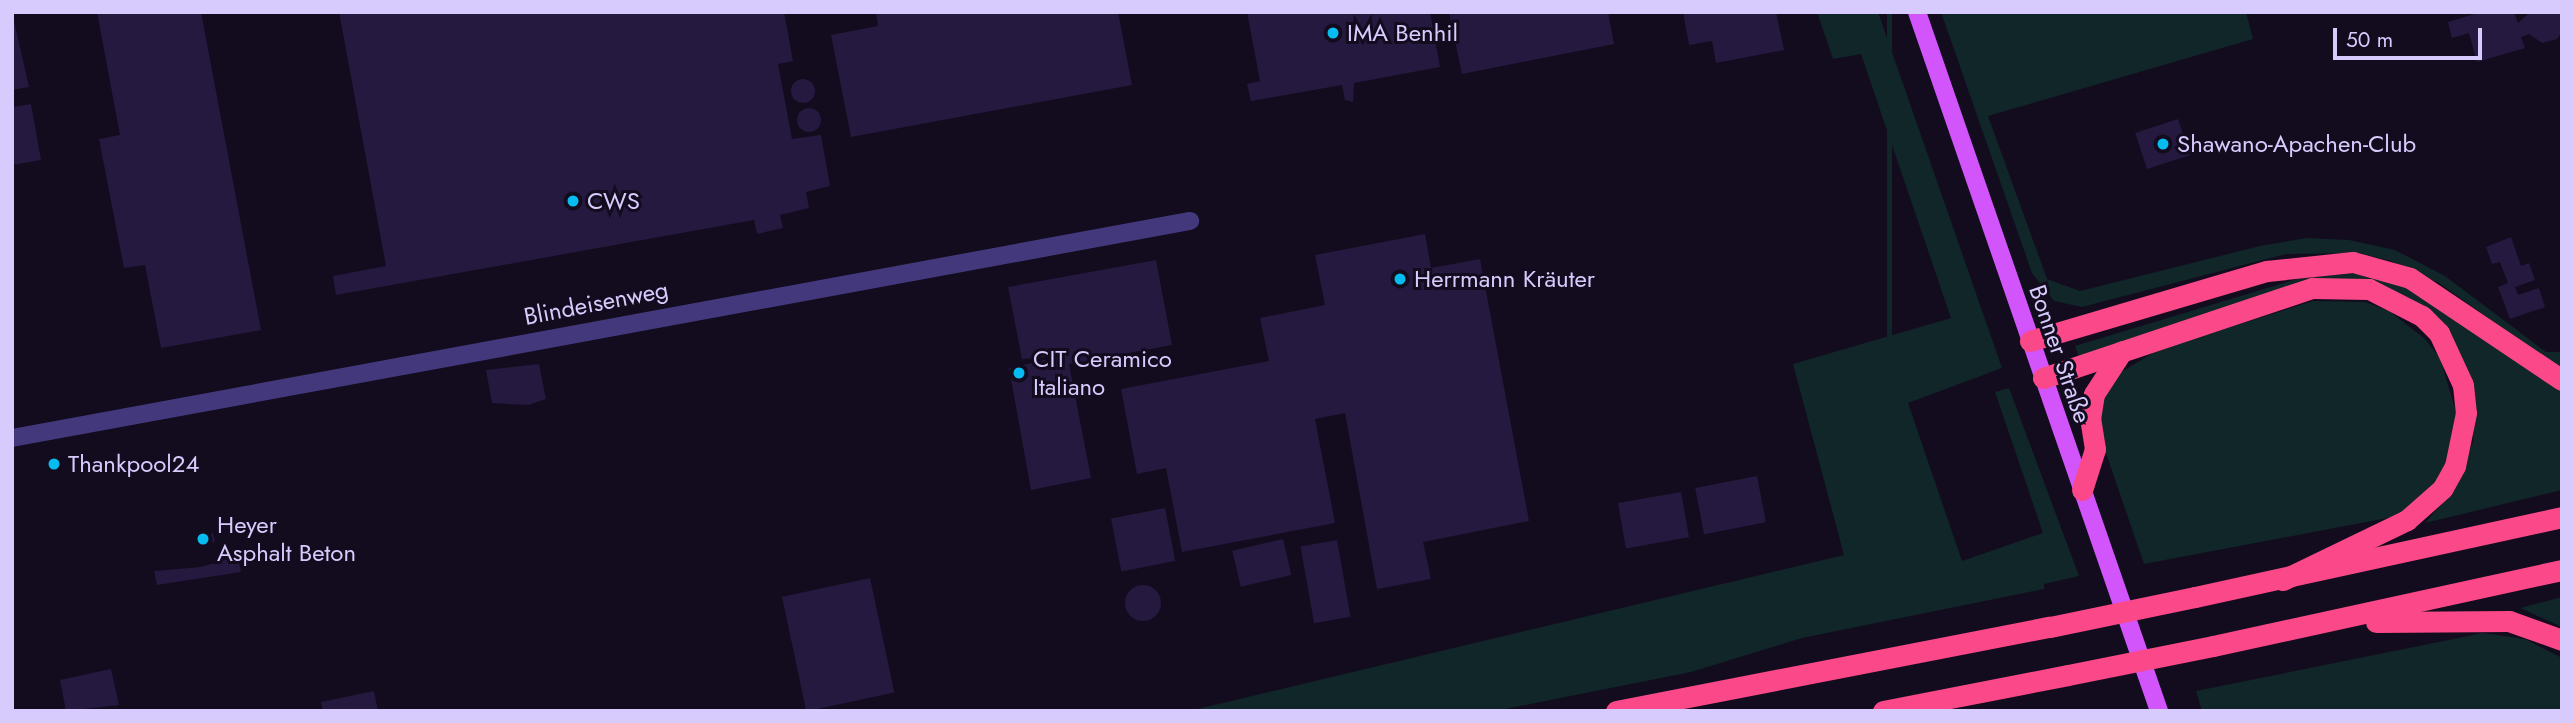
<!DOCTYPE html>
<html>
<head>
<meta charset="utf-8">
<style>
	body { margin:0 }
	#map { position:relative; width:2574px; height:723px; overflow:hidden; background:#120c1e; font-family:Jost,sans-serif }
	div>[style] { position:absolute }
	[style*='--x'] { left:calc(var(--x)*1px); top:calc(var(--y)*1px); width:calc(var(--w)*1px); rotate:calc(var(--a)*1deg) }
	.green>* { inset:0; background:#102628; transform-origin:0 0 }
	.building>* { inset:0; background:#25193f; transform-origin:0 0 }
	.round { border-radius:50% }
	.street>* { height:18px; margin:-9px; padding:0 9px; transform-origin:9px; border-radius:9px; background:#43387c }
	.primary>* { height:18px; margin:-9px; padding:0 9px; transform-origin:9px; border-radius:9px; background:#d254fb }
	.highway>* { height:21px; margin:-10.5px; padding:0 10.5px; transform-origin:10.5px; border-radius:10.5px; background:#fb4888 }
	.highway-bridge>* { height:21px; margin:-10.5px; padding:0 10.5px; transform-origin:10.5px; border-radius:10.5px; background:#fb4888 }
	.dots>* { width:19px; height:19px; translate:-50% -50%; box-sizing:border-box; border:4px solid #120c1e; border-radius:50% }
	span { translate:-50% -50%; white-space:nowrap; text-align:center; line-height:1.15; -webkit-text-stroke:6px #120c1e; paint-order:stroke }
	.poi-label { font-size:24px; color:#d7cbfe }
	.left { translate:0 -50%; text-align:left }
	.street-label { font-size:24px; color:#d7cbfe }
	.frame { position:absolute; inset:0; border:14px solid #d7cbfe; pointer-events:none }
	.scale { position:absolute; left:2333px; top:28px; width:149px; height:32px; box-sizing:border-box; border:4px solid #d7cbfe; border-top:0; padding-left:9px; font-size:21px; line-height:24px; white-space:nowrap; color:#d7cbfe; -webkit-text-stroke:5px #120c1e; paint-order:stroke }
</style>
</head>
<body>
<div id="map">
	<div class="green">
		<div style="clip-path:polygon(1817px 12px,1878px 12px,2002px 368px,1908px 403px,1962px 561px,2043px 533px,1995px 392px,2009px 388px,2079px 576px,2044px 584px,2044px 589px,1802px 638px,1691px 672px,1495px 711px,1189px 711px,1844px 555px,1793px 364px,1951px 318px,1861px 54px,1833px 59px)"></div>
		<div style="left:1887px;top:12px;width:5px;height:361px"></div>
		<div style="clip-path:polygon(1941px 12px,2246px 12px,2253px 39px,1988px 116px,2047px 279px,2080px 291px,2260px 246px,2307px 238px,2349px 240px,2395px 250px,2445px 276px,2546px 352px,2562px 352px,2562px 370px,2439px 283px,2391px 261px,2359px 253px,2286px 254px,2082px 307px,2054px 301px,2032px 273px)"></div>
		<div style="clip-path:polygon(2355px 273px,2405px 286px,2562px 391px,2562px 490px,2425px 523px,2450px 494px,2473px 442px,2475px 410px,2466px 367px,2370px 283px,2079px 357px,2075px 346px,2297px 279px)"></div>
		<div style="clip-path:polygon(2313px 301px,2365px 302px,2389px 311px,2424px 338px,2440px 358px,2457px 415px,2449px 458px,2435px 484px,2398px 516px,2144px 564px,2100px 436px,2101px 403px,2116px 375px,2158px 350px)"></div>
		<div style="clip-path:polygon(2562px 597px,2562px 627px,2520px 608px)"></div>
		<div style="clip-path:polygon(2483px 633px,2525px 639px,2562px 658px,2562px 711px,2202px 711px,2196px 691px)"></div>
	</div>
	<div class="building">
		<div style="clip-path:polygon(12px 12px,29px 87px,12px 90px)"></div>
		<div style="clip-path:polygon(97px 12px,201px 12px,261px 330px,161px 348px,145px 265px,124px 268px,99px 139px,120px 135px)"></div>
		<div style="clip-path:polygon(339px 12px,784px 12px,793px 61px,778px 64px,792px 139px,821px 135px,830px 186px,806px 192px,809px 208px,780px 215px,783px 228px,757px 234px,754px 220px,336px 295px,333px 276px,386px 266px)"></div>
		<div style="clip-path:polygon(876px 12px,1118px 12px,1132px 85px,851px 137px,831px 35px,878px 26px)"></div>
		<div style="clip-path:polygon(1247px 12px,1430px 12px,1440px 67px,1354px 83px,1353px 102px,1345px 100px,1342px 85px,1251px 101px,1247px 84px,1260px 81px)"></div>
		<div style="clip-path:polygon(1449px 12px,1608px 12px,1614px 44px,1462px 74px)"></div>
		<div style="clip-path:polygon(1683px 12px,1776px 12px,1784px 50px,1716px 63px,1712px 41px,1689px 45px)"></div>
		<div style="clip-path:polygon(2481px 12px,2514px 12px,2518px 23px,2530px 12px,2562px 12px,2562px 32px,2557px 39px,2542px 43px,2529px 34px,2521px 37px,2525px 48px,2477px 62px,2469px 33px,2452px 38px,2448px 22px)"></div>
		<div class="round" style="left:791px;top:79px;width:24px;height:24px"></div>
		<div style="clip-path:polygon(31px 104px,41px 160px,12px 165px,12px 107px)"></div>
		<div class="round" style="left:797px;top:108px;width:24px;height:24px"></div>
		<div style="left:2178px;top:119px;width:38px;height:45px;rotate:72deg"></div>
		<div style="clip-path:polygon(1425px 234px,1431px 268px,1480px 259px,1529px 521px,1423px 542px,1431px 579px,1377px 589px,1345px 413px,1315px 419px,1335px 523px,1182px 552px,1166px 468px,1137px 474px,1121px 389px,1269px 361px,1260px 318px,1325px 305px,1315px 255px)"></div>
		<div style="clip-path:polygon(2511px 237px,2521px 266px,2529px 263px,2535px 280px,2515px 287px,2518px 295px,2539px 288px,2545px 307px,2510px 319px,2498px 287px,2508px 283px,2500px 262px,2492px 264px,2486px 247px)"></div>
		<div style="clip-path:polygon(1156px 260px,1172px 345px,1069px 364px,1091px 478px,1031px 490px,1009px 368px,1067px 355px,1022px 359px,1008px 287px)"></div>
		<div style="clip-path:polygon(539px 364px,546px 399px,528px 405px,492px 403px,486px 370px)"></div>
		<div style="left:1757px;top:476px;width:47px;height:63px;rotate:79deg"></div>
		<div style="left:1681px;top:492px;width:46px;height:64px;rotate:80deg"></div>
		<div style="left:1165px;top:508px;width:54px;height:55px;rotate:79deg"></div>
		<div style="left:213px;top:533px;width:9px;height:20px;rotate:77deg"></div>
		<div style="left:1283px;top:539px;width:37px;height:52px;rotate:77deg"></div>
		<div style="left:1337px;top:540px;width:78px;height:37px;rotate:80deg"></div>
		<div style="clip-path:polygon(238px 556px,241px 572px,157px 585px,154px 571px,201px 567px)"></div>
		<div style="left:870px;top:578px;width:117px;height:90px;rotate:78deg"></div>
		<div class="round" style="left:1125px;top:585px;width:36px;height:36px"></div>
		<div style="clip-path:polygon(111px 669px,119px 705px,66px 711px,60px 680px)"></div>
		<div style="clip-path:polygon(374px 691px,378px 711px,323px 711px,321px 702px)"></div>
	</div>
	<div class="street">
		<div style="--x:12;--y:438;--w:1198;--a:-10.44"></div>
	</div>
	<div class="primary">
		<div style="--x:1917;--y:12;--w:740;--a:70.9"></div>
	</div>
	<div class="highway">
		<div style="--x:2030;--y:341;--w:247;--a:-16.5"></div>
		<div style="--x:2267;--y:271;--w:86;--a:-6"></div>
		<div style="--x:2353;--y:262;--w:59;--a:15.7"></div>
		<div style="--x:2410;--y:278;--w:183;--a:33.9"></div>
		<div style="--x:2043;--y:378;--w:284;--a:-18.5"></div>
		<div style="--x:2312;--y:288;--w:57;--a:1"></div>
		<div style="--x:2369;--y:289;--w:59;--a:27"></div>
		<div style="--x:2422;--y:316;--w:24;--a:45"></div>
		<div style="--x:2439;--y:333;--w:57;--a:65.2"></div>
		<div style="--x:2463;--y:385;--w:28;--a:84"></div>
		<div style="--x:2466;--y:413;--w:54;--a:101.7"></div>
		<div style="--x:2455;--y:466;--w:26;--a:119"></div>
		<div style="--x:2442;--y:489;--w:47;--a:138.5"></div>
		<div style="--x:2407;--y:520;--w:138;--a:154.2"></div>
		<div style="--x:2082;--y:490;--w:43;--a:-72.4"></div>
		<div style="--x:2095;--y:449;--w:30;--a:-99"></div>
		<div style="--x:2090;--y:419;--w:25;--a:-81"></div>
		<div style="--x:2094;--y:394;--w:51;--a:-56.9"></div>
		<div style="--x:2195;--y:597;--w:376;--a:-12.3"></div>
		<div style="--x:2376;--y:622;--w:133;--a:-0.4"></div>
		<div style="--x:2509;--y:621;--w:56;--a:19.7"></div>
		<div style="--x:2213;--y:646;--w:357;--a:-12.3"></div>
		<div style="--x:1616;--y:711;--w:442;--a:-11"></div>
		<div style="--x:1883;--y:711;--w:188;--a:-11"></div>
	</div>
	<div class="highway-bridge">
		<div style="--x:2050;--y:627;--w:148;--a:-11.7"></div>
		<div style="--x:2068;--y:675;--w:148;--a:-11.3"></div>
	</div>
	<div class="dots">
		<div style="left:1333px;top:33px;background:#05bbef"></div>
		<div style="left:2163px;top:144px;background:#05bbef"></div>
		<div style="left:573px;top:201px;background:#05bbef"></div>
		<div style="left:1400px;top:279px;background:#05bbef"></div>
		<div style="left:1019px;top:373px;background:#05bbef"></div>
		<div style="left:54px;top:464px;background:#05bbef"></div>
		<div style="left:203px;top:539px;background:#05bbef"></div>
	</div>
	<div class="poi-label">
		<span class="left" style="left:1347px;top:33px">IMA Benhil</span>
		<span class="left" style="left:2177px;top:144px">Shawano-Apachen-Club</span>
		<span class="left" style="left:587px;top:201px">CWS</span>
		<span class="left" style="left:1414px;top:279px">Herrmann Kräuter</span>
		<span class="left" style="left:1033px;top:373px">CIT Ceramico<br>Italiano</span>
		<span class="left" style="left:68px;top:464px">Thankpool24</span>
		<span class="left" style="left:217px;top:539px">Heyer<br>Asphalt Beton</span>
	</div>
	<div class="street-label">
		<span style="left:596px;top:303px;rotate:-11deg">Blindeisenweg</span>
		<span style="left:2060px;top:354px;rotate:71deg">Bonner Straße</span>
	</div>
	<div class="frame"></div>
	<div class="scale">50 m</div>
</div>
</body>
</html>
